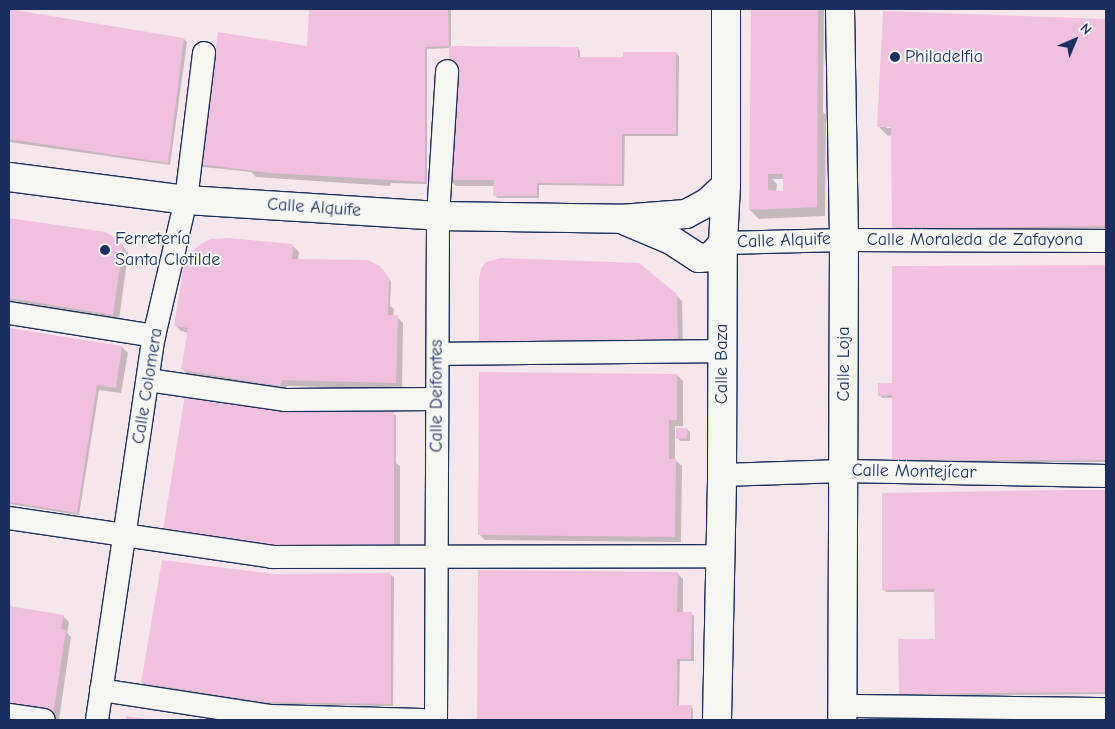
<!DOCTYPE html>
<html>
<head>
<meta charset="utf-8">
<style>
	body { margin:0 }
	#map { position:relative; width:1115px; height:729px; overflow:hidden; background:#f6f6f2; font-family:"Comic Neue",sans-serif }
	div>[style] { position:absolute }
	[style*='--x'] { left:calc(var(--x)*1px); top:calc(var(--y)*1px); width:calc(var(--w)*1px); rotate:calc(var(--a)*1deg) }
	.built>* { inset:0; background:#f5e6ec; transform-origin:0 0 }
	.shadow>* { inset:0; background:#0003 }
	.building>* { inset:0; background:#f2c0df }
	.roads { filter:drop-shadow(1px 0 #1b2f5e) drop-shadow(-1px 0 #1b2f5e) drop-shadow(0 1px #1b2f5e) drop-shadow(0 -1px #1b2f5e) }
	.street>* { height:22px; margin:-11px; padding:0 11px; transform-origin:11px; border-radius:11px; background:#f6f6f2 }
	.secondary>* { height:28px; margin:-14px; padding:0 14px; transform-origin:14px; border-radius:14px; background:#f6f6f2 }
	.dots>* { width:14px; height:14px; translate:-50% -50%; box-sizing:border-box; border:2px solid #f6f6f2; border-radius:50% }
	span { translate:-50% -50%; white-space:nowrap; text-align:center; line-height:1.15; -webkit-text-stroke:4px #f6f6f2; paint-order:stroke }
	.poi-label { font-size:18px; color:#1b2f5e }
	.left { translate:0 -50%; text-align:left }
	.street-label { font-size:18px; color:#1b2f5e }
	.frame { position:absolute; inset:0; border:10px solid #1b2f5e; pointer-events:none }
	.north { position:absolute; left:1050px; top:15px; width:50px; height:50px; -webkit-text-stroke:4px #f6f6f2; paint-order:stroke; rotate:45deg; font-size:14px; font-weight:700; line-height:20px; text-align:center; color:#1b2f5e }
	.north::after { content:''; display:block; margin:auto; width:18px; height:22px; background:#1b2f5e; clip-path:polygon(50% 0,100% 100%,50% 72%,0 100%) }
</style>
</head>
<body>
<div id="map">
	<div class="built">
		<div style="left:9px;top:9px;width:1097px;height:711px"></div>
	</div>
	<div class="shadow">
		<div style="clip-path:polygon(310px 9px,451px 9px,451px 47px,578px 48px,580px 51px,580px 58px,624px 58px,676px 53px,679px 56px,678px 136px,625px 136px,624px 186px,539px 185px,539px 198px,497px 198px,495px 195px,495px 186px,456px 186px,450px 180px,451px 48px,427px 49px,427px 184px,391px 183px,390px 186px,256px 177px,251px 172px,203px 167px,200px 164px,308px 47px)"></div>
		<div style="clip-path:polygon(evenodd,752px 9px,824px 9px,823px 112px,826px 115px,825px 216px,759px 219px,750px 210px,752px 9px,772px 179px,784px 179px,784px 192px,776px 192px,777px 184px,772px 179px)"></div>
		<div style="clip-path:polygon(9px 10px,184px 39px,187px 42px,170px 165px,9px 142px)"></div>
		<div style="clip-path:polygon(evenodd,884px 12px,1106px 21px,1106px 229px,896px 231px,893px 229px,892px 135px,888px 136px,878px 126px,884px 12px,886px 126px,892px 126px,892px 128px,886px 128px,886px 126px)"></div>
		<div style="clip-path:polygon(9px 219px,104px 233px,121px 244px,128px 253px,119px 320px,9px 303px)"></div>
		<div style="clip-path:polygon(293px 246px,299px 252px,298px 261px,383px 270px,391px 282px,390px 306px,394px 309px,393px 316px,397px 317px,403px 323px,402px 389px,287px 386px,286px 392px,189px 376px,183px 370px,188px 333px,181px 331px,175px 325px)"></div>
		<div style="clip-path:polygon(1106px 266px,1106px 462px,896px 463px,893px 460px,893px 398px,882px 398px,879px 395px,893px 384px,893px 267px)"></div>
		<div style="clip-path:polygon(676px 295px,682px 301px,683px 349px,487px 348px,481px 341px)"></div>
		<div style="clip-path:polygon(9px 329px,122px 347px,128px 353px,121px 393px,99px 390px,79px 515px,9px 504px)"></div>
		<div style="clip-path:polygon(677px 375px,683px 381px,683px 426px,675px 426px,675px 460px,682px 466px,681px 542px,485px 540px,479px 534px)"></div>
		<div style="clip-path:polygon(286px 412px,394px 414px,396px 416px,396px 463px,400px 466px,400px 556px)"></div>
		<div style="clip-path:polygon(687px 429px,690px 432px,690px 441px,680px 441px,678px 438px)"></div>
		<div style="clip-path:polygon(1106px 491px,1106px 694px,903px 696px,900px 694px,936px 640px,935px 592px,886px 592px,884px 590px,883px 494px)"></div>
		<div style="clip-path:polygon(479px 571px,677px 573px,683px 579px,683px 613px,691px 613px,694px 616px,694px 661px,680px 661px,679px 706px,691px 706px,693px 709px,693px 720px,478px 720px)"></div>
		<div style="clip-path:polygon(391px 575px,394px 577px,393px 706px,267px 704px,145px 686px,142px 683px,275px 576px)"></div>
		<div style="clip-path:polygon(9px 608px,63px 616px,69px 622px,67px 633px,71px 637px,59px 720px,9px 713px)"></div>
	</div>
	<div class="building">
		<div style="clip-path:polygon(9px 9px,184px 38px,168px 163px,9px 139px)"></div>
		<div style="clip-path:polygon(309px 9px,448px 9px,449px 46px,578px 47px,578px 57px,623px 57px,623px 52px,676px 52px,676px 134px,622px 134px,622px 184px,537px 183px,537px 196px,493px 196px,494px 180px,449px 180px,449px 46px,425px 47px,425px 182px,271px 173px,199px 164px,218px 32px,307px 46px)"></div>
		<div style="clip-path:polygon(evenodd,751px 9px,818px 9px,817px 207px,749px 210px,751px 9px,768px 174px,783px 174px,783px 191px,768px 190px,768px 174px)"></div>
		<div style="clip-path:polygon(883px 11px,1106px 19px,1106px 226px,892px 229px,891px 127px,877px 127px)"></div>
		<div style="clip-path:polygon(9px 218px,105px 232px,115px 237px,123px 245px,113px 315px,9px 298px)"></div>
		<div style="clip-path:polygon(228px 238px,293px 244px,292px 259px,368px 260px,380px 266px,389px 278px,388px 315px,398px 315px,396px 383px,282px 380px,280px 386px,181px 370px,188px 328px,174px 326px,184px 264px,190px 253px,201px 244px,211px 239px)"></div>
		<div style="clip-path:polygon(501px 258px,639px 263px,677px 294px,678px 344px,479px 342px,479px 280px,481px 268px,486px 262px)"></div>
		<div style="clip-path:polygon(1106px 265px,1106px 460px,892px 460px,892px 395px,878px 396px,878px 383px,892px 383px,892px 266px)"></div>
		<div style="clip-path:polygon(9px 328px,122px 346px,116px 388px,97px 385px,77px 513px,9px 502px)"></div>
		<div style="clip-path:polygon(479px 372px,677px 374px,677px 420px,669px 420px,669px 459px,676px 459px,675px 537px,478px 535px)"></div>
		<div style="clip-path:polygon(185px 395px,286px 411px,394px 412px,394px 550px,275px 549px,163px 530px)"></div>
		<div style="clip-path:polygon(676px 428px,688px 428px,687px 438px,676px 439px)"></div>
		<div style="clip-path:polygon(1063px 490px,1106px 490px,1106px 692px,899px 694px,898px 639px,935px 639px,934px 589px,882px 590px,882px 493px)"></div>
		<div style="clip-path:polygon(162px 560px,275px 574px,391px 573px,391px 704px,264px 702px,141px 683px)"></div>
		<div style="clip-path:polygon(478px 570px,678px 572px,677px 612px,692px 612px,691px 659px,677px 659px,677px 705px,691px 705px,691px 720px,477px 720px)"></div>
		<div style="clip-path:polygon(9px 606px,64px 615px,61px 629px,66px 630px,53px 715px,9px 709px)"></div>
		<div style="clip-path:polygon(126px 716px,147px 719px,147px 720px,126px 720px)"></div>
	</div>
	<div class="roads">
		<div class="street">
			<div style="--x:723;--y:243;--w:121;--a:-1.4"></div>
			<div style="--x:844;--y:240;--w:262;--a:0.2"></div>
			<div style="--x:9;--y:313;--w:147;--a:9"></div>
			<div style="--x:438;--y:354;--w:284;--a:-0.6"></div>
			<div style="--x:148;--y:380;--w:138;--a:8.3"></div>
			<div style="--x:285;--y:400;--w:152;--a:-0.4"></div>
			<div style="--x:722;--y:475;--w:121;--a:-1.9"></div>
			<div style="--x:843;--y:471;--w:263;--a:1.1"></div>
			<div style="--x:9;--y:518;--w:266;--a:8.4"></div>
			<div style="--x:272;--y:557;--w:449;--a:-0.1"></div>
			<div style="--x:101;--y:690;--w:172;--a:8.7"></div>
			<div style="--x:271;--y:716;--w:151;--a:1.5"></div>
			<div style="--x:843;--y:706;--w:263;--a:0.7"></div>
			<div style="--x:9;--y:715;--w:35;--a:8"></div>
			<div style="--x:97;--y:720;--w:388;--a:-81.6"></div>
			<div style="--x:154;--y:336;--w:140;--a:-76.8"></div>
			<div style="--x:186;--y:200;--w:148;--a:-83"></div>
			<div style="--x:436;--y:720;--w:504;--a:-89.77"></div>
			<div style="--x:438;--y:216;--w:145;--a:-86.4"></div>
		</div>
		<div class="secondary">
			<div style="--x:840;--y:9;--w:231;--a:89"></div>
			<div style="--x:844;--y:240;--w:480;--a:90.2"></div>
			<div style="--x:9;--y:177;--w:178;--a:7.4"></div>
			<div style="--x:186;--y:200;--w:253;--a:3.6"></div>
			<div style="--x:438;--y:216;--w:182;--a:0.9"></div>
			<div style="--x:620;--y:219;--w:66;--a:-4.3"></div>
			<div style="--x:686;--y:214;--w:24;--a:-28"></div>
			<div style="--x:707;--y:203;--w:26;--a:-43"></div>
			<div style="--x:626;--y:221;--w:49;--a:22.9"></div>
			<div style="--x:671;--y:240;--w:33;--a:33"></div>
			<div style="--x:699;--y:258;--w:12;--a:-5"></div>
			<div style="--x:711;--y:257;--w:18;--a:-49"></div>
			<div style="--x:717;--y:720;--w:245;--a:-88.8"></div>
			<div style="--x:722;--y:475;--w:232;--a:-89.8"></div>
			<div style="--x:723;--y:243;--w:58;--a:-87"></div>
			<div style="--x:726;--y:185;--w:176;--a:-90"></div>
		</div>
	</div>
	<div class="dots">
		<div style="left:895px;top:57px;background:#1b2f5e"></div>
		<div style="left:105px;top:250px;background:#1b2f5e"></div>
	</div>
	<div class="poi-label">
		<span class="left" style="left:905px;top:57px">Philadelfia</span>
		<span class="left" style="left:115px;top:250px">Ferretería<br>Santa Clotilde</span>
	</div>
	<div class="street-label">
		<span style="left:314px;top:208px;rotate:4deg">Calle Alquife</span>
		<span style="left:975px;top:240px">Calle Moraleda de Zafayona</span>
		<span style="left:784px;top:241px;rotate:-2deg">Calle Alquife</span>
		<span style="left:722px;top:364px;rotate:-90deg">Calle Baza</span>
		<span style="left:844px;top:364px;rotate:-90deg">Calle Loja</span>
		<span style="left:148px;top:386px;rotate:-81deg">Calle Colomera</span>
		<span style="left:437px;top:396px;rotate:-90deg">Calle Deifontes</span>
		<span style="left:914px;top:472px;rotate:1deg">Calle Montejícar</span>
	</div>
	<div class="frame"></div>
	<div class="north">N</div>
</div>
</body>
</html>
